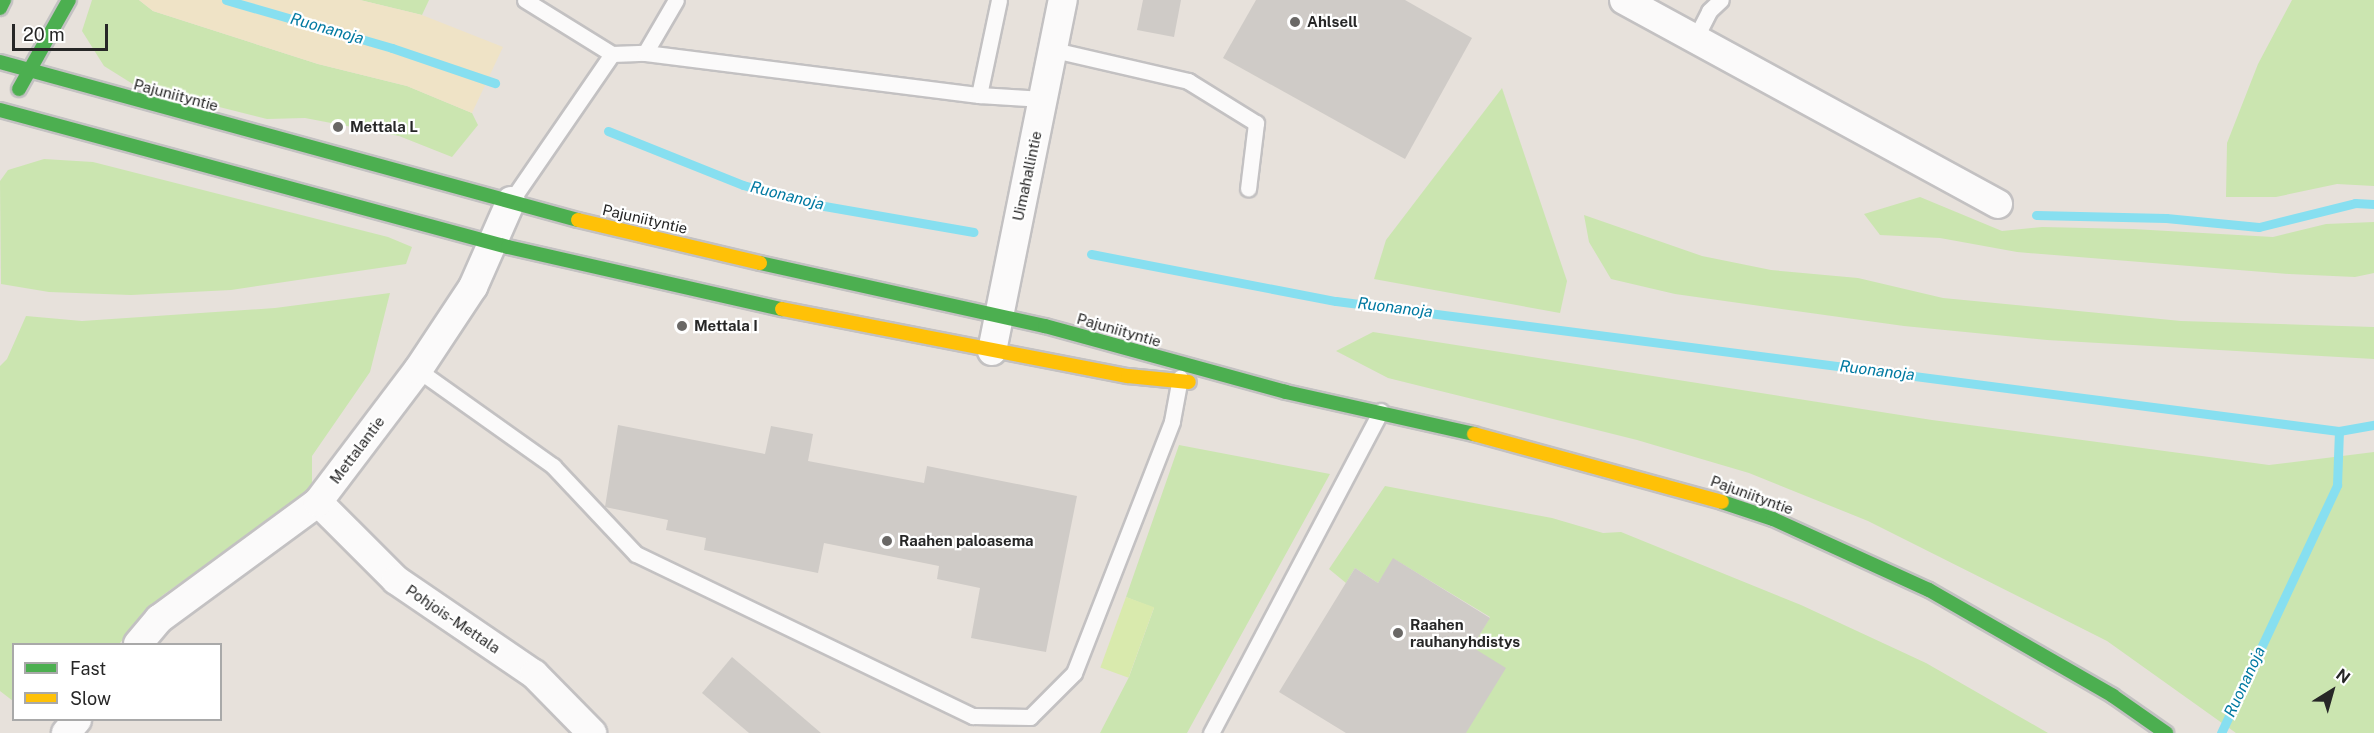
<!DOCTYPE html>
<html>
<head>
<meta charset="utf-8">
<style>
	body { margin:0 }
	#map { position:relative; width:2374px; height:733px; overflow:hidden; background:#e7e1db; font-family:"Public Sans",sans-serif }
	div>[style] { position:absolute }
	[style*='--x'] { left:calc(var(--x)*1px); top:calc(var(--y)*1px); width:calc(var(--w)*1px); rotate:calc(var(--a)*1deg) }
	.green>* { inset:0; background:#cbe5b0 }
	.sand>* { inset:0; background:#efe3c6 }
	.pitch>* { inset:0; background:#d9eaad; transform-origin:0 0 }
	.stream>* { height:9px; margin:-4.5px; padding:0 4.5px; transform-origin:4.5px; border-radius:4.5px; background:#87dff0 }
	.building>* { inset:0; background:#cfcbc7 }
	.roads { filter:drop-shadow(2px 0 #c3c1c2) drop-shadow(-2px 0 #c3c1c2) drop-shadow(0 2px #c3c1c2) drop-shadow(0 -2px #c3c1c2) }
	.lane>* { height:15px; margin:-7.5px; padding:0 7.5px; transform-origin:7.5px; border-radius:7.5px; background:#fbfafa }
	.street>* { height:28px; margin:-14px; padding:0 14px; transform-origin:14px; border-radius:14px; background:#fbfafa }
	.fast>* { height:14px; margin:-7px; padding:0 7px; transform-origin:7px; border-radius:7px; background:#4caf50 }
	.slow>* { height:14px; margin:-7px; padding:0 7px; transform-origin:7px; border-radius:7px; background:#ffc107 }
	.dots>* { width:16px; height:16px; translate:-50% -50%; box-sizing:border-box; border:3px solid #fff; border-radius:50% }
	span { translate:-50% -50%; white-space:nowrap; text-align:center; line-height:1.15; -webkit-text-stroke:4.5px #fff; paint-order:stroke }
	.poi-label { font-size:15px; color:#272727; font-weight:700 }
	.left { translate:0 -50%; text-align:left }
	.street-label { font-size:15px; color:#272727 }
	.water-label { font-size:16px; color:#0179a1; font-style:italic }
	.legend { position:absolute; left:12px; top:643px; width:210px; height:78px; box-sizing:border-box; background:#fff; border:2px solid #a9a9a9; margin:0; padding:8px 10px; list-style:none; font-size:18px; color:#272727 }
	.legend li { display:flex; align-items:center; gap:12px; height:30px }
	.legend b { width:30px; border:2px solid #a9a9a9 }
	.north { position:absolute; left:2302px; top:661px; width:60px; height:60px; -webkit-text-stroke:4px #fff; paint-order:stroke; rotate:37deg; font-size:16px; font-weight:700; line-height:24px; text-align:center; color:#272727 }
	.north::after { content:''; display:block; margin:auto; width:21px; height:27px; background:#272727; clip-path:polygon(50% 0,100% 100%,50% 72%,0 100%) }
	.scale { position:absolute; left:12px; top:24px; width:96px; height:27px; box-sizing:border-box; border:3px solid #272727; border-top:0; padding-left:8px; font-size:18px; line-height:21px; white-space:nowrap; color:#272727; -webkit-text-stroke:4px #fff; paint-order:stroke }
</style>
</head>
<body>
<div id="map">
	<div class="green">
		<div style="clip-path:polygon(92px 0,139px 0,153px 11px,318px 64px,407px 86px,472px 113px,478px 125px,452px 157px,399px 136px,305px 118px,267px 119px,136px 86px,104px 66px,82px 31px)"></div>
		<div style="clip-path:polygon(360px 0,429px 0,422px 15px)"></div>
		<div style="clip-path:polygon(2292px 0,2374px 0,2374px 186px,2337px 184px,2276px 197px,2226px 197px,2227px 143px,2258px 64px)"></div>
		<div style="clip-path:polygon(1502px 88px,1567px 281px,1560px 313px,1374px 279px,1386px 240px)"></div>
		<div style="clip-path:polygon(44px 159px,93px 162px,388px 237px,412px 247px,406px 264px,231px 290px,131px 295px,49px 292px,1px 284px,0 181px,8px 170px)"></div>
		<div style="clip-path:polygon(1920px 197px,2002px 231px,2042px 227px,2133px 229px,2273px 237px,2326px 224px,2374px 222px,2374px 273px,2355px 277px,2289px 274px,2017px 252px,1940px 238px,1880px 235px,1864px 214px)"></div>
		<div style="clip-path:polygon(1584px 215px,1702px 256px,1771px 270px,1858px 278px,1943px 298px,2181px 321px,2374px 327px,2374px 359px,2047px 340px,1904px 326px,1675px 294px,1611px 279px,1589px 242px)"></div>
		<div style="clip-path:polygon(390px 293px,370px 372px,312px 456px,312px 490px,163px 595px,119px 644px,14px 644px,13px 701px,0 691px,0 366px,7px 359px,26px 316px,82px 321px,275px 308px)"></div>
		<div style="clip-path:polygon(1373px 332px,1932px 420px,2269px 465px,2374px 452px,2374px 733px,2236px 733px,2107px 641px,1868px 521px,1749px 473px,1637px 440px,1388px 378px,1336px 351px)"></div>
		<div style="clip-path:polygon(1179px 445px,1330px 474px,1187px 733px,1100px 733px,1129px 677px,1154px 608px,1126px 597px)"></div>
		<div style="clip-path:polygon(1385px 486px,1552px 518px,1603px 533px,1621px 532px,1801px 605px,1926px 663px,2048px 733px,1466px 733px,1472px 647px,1490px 617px,1394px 559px,1378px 583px,1355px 568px,1346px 583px,1329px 569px)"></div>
	</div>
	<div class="sand">
		<div style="clip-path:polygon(139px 0,360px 0,422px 15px,503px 47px,472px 113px,407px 86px,318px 64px,153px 11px)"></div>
	</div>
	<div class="pitch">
		<div style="left:1126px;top:597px;width:30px;height:75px;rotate:20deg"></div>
	</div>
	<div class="stream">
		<div style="--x:226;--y:0;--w:173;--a:16.1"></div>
		<div style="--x:392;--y:48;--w:109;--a:18.8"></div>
		<div style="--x:608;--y:131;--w:145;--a:21.8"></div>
		<div style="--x:743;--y:185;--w:66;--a:15.7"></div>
		<div style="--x:807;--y:203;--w:169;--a:9.9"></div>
		<div style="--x:2036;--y:215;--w:130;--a:1.3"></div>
		<div style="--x:2166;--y:218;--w:93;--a:5.5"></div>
		<div style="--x:2259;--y:227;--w:99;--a:-14"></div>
		<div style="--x:2355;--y:203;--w:19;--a:3"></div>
		<div style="--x:1091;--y:254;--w:249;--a:10.9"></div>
		<div style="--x:1336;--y:301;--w:1011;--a:7.39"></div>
		<div style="--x:2339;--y:431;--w:36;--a:-10"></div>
		<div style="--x:2221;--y:733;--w:274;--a:-64.9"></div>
		<div style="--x:2337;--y:485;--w:54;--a:-87.9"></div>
	</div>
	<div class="building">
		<div style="clip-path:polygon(1143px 0,1181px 0,1174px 37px,1137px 30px)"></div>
		<div style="clip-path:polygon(1256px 0,1405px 0,1472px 38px,1405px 159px,1223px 58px)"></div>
		<div style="clip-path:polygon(618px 425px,765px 454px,771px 426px,813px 434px,808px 461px,924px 483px,927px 466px,1077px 496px,1046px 652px,971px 638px,980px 588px,937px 579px,939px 566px,824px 543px,818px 573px,704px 550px,706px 538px,666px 530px,668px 520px,605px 507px)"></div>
		<div style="clip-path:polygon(1393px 558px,1490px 618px,1472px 647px,1506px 668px,1466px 733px,1346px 733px,1279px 692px,1355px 568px,1378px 583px)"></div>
		<div style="clip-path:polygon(732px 657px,821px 733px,749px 733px,702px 693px)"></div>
	</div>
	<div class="roads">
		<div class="lane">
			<div style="--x:525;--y:0;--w:102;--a:31.8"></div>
			<div style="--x:612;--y:54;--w:33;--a:-2"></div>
			<div style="--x:645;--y:53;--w:61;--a:-59.7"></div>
			<div style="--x:1695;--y:39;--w:31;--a:-63"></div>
			<div style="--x:1709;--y:11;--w:16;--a:-43"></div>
			<div style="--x:1054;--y:50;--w:138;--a:13"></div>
			<div style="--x:1188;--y:81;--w:80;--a:31.7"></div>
			<div style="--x:1256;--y:123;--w:66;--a:96.9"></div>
			<div style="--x:645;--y:53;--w:337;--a:7.2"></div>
			<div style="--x:979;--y:95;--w:97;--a:-78.1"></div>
			<div style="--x:979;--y:95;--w:64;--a:3.6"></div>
			<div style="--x:511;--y:201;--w:178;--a:-55.5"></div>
			<div style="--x:418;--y:370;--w:166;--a:35.4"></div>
			<div style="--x:553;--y:466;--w:121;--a:46.7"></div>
			<div style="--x:636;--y:554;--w:374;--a:25.7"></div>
			<div style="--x:973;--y:716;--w:57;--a:1"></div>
			<div style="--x:1030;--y:717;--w:62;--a:-45"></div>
			<div style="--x:1074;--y:673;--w:270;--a:-68.7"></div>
			<div style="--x:1172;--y:421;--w:44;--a:-79.5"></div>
			<div style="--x:1211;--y:733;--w:364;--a:-62.2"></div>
		</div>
		<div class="street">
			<div style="--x:1624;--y:0;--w:426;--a:28.6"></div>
			<div style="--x:992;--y:351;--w:358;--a:-78.6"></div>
			<div style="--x:318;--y:502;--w:110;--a:45"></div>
			<div style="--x:396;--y:580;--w:167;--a:34.3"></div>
			<div style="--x:534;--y:674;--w:83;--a:45.5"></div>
			<div style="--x:138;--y:644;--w:33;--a:-50"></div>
			<div style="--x:159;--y:619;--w:197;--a:-36.3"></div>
			<div style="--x:318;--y:502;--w:166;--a:-52.9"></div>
			<div style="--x:418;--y:370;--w:100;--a:-56.5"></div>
			<div style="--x:473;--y:287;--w:94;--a:-66.2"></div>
			<div style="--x:66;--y:733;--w:17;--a:-50"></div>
		</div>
		<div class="fast">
			<div style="--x:0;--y:8;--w:9;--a:-63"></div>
			<div style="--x:0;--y:62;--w:599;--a:15.29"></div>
			<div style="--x:19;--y:89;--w:102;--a:-60.7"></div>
			<div style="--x:0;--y:110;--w:526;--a:15.09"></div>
			<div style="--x:508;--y:247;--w:281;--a:12.8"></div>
			<div style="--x:760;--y:263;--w:292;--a:12.5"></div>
			<div style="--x:1045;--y:326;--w:250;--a:15.3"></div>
			<div style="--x:1286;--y:392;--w:193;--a:12.6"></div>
			<div style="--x:1722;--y:502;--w:54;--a:18.4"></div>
			<div style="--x:1773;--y:519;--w:171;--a:24.5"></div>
			<div style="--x:1929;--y:590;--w:212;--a:29.9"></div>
			<div style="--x:2113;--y:696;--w:65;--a:34.9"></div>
		</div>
		<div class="slow">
			<div style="--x:578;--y:220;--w:187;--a:13.3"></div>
			<div style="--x:782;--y:309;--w:352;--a:11"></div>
			<div style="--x:1128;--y:376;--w:61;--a:5.6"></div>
			<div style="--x:1474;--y:434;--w:257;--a:15.3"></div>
		</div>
	</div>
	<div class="dots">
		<div style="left:1295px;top:22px;background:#6a6866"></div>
		<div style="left:338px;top:127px;background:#6a6866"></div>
		<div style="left:682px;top:326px;background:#6a6866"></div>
		<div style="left:887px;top:541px;background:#6a6866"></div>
		<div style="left:1398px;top:633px;background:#6a6866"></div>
	</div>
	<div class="poi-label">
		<span class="left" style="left:1307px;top:22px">Ahlsell</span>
		<span class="left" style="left:350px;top:127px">Mettala L</span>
		<span class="left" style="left:694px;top:326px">Mettala I</span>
		<span class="left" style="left:899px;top:541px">Raahen paloasema</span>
		<span class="left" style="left:1410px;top:633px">Raahen<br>rauhanyhdistys</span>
	</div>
	<div class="street-label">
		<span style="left:176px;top:95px;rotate:15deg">Pajuniityntie</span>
		<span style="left:1027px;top:176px;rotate:-78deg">Uimahallintie</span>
		<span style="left:645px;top:219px;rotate:13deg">Pajuniityntie</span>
		<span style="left:1119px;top:330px;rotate:16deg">Pajuniityntie</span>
		<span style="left:357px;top:450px;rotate:-53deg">Mettalantie</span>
		<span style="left:1752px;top:495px;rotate:20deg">Pajuniityntie</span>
		<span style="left:453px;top:619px;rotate:34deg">Pohjois-Mettala</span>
	</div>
	<div class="water-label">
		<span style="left:327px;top:29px;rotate:16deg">Ruonanoja</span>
		<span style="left:787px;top:196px;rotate:14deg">Ruonanoja</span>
		<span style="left:1395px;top:308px;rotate:7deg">Ruonanoja</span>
		<span style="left:1877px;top:371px;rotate:7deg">Ruonanoja</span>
		<span style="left:2245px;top:682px;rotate:-65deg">Ruonanoja</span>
	</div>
	<ul class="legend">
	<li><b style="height:8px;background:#4caf50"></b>Fast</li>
	<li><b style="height:8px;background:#ffc107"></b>Slow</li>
	</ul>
	<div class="north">N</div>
	<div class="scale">20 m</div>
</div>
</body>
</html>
